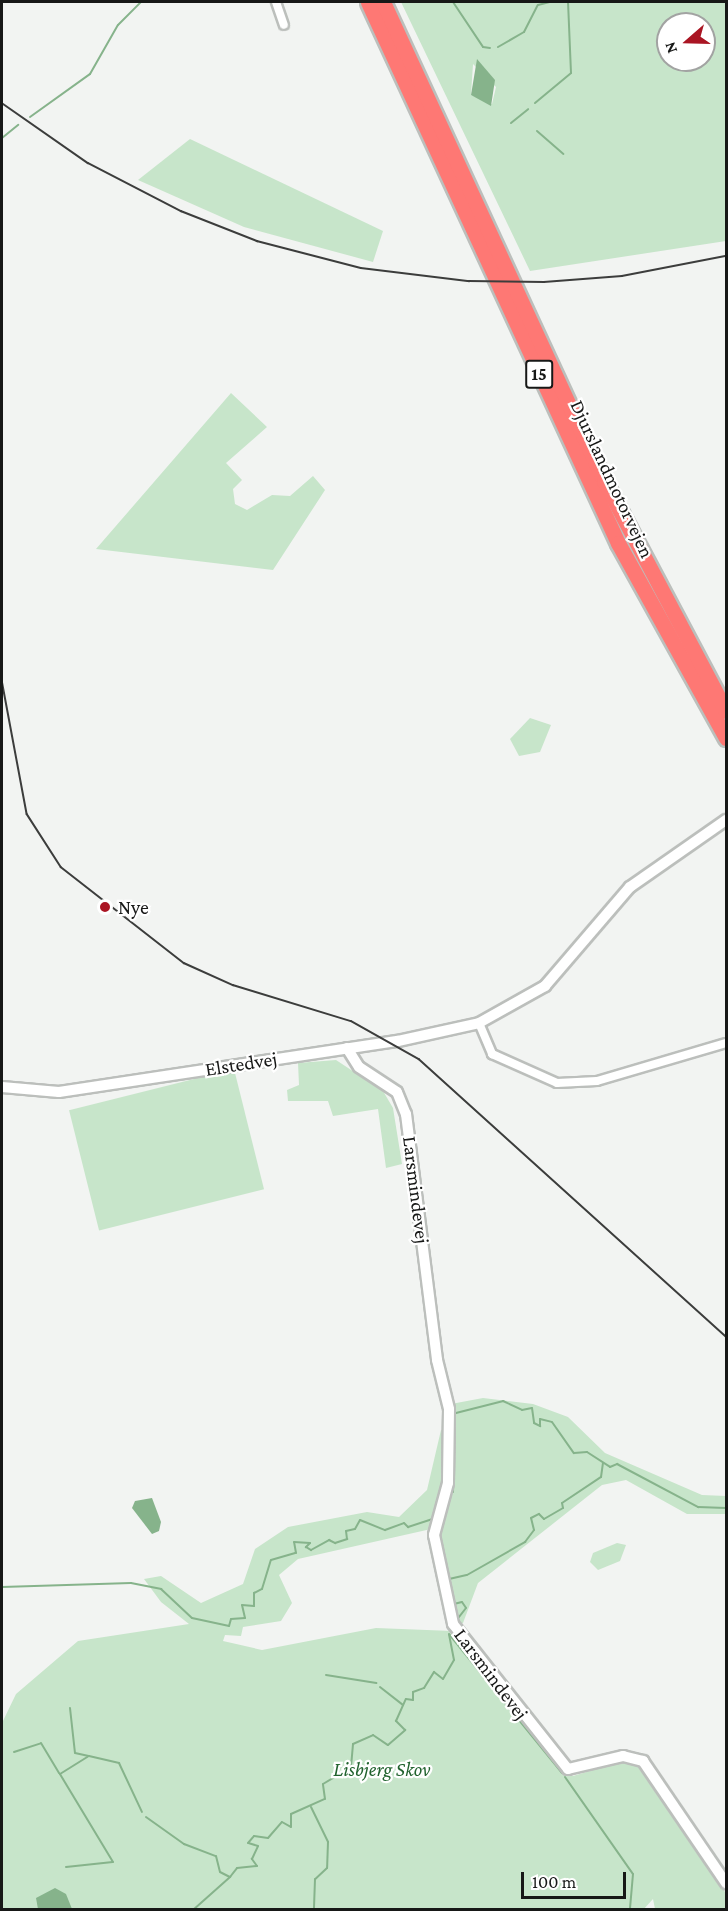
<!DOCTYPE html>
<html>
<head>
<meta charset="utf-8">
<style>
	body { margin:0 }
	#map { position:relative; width:728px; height:1911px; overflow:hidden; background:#f2f4f2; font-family:"Crimson Pro",serif }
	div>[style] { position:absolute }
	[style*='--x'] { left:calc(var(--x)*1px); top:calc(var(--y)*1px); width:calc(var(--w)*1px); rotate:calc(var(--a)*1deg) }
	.green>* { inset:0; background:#c7e5ca; transform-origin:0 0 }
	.water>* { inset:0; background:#86b38b }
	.stream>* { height:2px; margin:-1px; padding:0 1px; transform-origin:1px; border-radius:1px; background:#86b38b }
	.roads { filter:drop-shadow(2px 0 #bcbfbc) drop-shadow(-2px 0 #bcbfbc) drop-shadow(0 2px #bcbfbc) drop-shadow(0 -2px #bcbfbc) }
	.minor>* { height:8px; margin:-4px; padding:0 4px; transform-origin:4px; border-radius:4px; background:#fff }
	.tertiary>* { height:10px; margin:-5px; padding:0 5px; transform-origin:5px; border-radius:5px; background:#fff }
	.motorway>* { height:15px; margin:-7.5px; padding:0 7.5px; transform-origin:7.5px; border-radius:7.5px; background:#fe7874 }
	.tram>* { height:1.5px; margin:-0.75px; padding:0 0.75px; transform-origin:0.75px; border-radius:0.75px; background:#3c3d3c }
	.dots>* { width:16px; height:16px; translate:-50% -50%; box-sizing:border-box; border:3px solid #fff; border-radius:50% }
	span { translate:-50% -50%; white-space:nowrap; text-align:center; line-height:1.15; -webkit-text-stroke:4.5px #fff; paint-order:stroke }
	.shield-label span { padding:2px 4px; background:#fff; border:2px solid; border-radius:4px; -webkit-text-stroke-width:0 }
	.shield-label { font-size:18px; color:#171817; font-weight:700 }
	.street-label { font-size:20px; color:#171817 }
	.poi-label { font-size:20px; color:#171817 }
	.left { translate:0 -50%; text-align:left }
	.park-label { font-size:20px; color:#21622e; font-style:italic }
	.frame { position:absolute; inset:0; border:3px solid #171817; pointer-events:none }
	.north { position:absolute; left:656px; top:12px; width:60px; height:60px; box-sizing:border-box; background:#fff; border:2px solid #a2a3a2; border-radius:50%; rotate:250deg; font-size:16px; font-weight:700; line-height:24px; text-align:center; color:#171817 }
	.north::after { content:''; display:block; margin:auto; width:21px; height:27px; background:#aa1523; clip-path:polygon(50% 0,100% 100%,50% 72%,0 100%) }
	.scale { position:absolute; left:521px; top:1872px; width:105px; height:27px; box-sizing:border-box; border:3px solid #171817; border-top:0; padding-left:8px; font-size:18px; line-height:21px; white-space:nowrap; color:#171817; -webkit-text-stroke:4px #fff; paint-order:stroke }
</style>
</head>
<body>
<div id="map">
	<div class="green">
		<div style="clip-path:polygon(evenodd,401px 2px,726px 2px,726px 241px,530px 271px,401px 2px,668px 24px,704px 24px,704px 60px,668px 60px,668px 24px,401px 2px,473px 64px,496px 87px,492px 104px,471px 95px,473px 64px)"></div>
		<div style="clip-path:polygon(190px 139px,383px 231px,373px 262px,244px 227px,138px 180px)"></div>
		<div style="clip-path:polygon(231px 393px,267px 427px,226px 463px,242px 480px,233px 489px,235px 504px,247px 510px,272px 495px,290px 496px,313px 476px,325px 490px,273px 570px,96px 549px)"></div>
		<div style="clip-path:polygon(530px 718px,551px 725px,540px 752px,519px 756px,510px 739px)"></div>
		<div style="clip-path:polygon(336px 1060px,383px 1091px,393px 1108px,402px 1164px,386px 1168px,378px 1109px,333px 1116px,328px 1101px,288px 1101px,287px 1090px,299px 1085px,298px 1063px)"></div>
		<div style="left:234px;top:1069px;width:124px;height:170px;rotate:76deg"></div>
		<div style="clip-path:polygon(483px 1398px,533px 1404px,568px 1417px,605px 1453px,702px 1495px,726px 1496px,726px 1514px,687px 1514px,626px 1480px,602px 1485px,478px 1583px,463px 1623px,456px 1625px,438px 1536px,451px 1494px,451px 1404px)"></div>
		<div style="clip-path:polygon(441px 1430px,447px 1430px,442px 1498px,431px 1529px,298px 1559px,279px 1575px,292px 1603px,281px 1621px,243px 1627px,241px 1636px,225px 1635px,223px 1641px,262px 1650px,376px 1628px,452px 1631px,558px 1766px,573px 1776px,627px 1760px,643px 1766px,713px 1870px,726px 1894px,726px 1910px,655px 1909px,653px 1899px,643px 1910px,72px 1910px,38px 1903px,38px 1909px,2px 1909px,2px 1723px,16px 1694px,78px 1641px,189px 1624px,161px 1602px,144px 1579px,161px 1576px,201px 1603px,243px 1584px,255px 1549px,288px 1527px,367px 1512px,399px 1517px,427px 1490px)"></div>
		<div style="clip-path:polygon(617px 1543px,626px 1545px,620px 1561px,598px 1570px,590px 1562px,593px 1553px)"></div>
	</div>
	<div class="water">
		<div style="clip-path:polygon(477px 59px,495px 80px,491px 106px,471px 95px)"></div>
		<div style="clip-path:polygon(152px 1498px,161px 1522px,159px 1531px,152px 1534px,132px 1508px,135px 1501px)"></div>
		<div style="clip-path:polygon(55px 1888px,66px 1894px,72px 1909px,38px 1909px,36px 1898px)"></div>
	</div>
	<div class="stream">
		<div style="--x:453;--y:2;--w:54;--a:56.3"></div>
		<div style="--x:483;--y:47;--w:7;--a:8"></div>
		<div style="--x:498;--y:47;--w:30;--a:-30"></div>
		<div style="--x:524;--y:32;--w:30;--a:-63"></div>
		<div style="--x:538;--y:5;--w:12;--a:-14"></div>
		<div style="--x:535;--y:103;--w:47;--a:-39.8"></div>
		<div style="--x:571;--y:73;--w:71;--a:-92.4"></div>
		<div style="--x:30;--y:117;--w:74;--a:-35.6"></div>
		<div style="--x:90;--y:74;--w:56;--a:-60.3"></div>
		<div style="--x:118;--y:25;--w:33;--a:-45"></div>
		<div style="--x:511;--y:123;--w:22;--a:-39"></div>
		<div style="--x:537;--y:131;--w:35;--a:41"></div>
		<div style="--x:2;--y:138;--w:21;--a:-39"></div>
		<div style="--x:452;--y:1414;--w:53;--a:-14.3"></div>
		<div style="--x:503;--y:1401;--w:21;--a:25"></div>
		<div style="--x:522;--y:1410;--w:10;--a:-11"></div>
		<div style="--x:532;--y:1408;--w:15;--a:82"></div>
		<div style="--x:534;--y:1423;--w:7;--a:27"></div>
		<div style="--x:540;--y:1426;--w:7;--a:-90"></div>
		<div style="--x:540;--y:1419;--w:12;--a:14"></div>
		<div style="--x:552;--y:1422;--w:38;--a:55"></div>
		<div style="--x:574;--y:1453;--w:13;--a:-4"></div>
		<div style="--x:587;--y:1452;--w:27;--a:33"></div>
		<div style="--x:610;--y:1467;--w:8;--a:-23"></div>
		<div style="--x:617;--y:1464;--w:92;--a:28"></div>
		<div style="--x:698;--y:1507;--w:28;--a:2"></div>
		<div style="--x:453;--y:1492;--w:79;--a:-88.5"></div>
		<div style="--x:2;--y:1587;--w:129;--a:-1.8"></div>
		<div style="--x:131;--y:1583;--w:31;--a:11"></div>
		<div style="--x:161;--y:1589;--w:42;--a:43.1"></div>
		<div style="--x:192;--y:1618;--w:38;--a:12"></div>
		<div style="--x:229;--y:1626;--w:7;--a:-74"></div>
		<div style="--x:231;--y:1619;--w:14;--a:-4"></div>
		<div style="--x:245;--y:1618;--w:13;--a:-103"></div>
		<div style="--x:242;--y:1605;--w:12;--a:5"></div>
		<div style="--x:254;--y:1606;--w:13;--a:-90"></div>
		<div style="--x:254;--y:1593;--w:9;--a:-27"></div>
		<div style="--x:262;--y:1589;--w:30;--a:-73"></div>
		<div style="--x:271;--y:1560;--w:26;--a:-16"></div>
		<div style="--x:296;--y:1553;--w:11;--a:-100"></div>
		<div style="--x:294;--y:1542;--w:16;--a:4"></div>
		<div style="--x:310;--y:1543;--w:6;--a:135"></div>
		<div style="--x:306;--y:1547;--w:6;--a:31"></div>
		<div style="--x:311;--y:1550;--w:21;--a:-29"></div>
		<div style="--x:329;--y:1540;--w:7;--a:27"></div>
		<div style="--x:335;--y:1543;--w:13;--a:-18"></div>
		<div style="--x:347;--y:1539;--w:8;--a:-97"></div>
		<div style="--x:346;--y:1531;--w:9;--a:-13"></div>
		<div style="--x:355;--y:1529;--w:10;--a:-61"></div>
		<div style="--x:360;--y:1520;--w:27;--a:22"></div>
		<div style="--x:385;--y:1530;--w:20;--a:-20"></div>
		<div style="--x:404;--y:1523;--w:6;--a:45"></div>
		<div style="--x:408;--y:1527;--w:25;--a:-18"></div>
		<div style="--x:432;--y:1519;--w:11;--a:-68"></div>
		<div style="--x:451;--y:1590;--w:11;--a:-100"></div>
		<div style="--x:449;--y:1579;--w:18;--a:-13"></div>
		<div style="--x:467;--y:1575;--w:67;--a:-29.6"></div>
		<div style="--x:525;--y:1542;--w:15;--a:-53"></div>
		<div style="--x:534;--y:1530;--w:12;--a:-104"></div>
		<div style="--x:531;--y:1518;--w:9;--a:-27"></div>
		<div style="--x:539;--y:1514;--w:7;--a:45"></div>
		<div style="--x:544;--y:1519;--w:22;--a:-30"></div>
		<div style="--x:563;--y:1508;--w:5;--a:-101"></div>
		<div style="--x:562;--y:1503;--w:47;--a:-33.7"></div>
		<div style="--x:601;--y:1477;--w:14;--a:-82"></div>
		<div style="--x:454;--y:1604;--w:8;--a:-14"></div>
		<div style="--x:462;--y:1602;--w:7;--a:56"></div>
		<div style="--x:466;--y:1608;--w:16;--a:128"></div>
		<div style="--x:449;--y:1634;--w:179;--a:50.9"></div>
		<div style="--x:326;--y:1675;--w:51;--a:9.1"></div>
		<div style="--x:380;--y:1687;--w:29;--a:38"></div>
		<div style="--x:70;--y:1708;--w:45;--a:83.7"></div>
		<div style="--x:75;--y:1753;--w:14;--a:12"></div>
		<div style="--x:14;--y:1752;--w:28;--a:-18"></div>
		<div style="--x:41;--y:1743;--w:35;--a:59"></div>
		<div style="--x:565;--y:1777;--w:118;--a:55"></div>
		<div style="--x:633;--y:1874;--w:36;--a:95"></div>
		<div style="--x:311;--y:1807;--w:39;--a:64"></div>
		<div style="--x:328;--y:1842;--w:26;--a:92"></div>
		<div style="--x:327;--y:1868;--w:16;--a:137"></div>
		<div style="--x:315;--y:1879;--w:31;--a:92"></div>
		<div style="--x:146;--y:1817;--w:47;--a:35.4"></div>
		<div style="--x:184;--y:1844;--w:34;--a:21"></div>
		<div style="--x:216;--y:1856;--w:16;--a:76"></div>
		<div style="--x:220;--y:1872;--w:11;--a:27"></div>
		<div style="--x:230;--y:1877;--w:11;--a:-52"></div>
		<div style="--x:237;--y:1868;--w:20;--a:-6"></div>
		<div style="--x:257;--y:1866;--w:9;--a:-126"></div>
		<div style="--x:252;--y:1859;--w:14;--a:-65"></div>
		<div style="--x:258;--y:1846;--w:10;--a:-163"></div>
		<div style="--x:248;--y:1843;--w:9;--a:-49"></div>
		<div style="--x:254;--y:1836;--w:14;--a:8"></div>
		<div style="--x:268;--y:1838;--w:21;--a:-49"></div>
		<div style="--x:282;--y:1822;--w:10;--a:29"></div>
		<div style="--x:291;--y:1827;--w:13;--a:-90"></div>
		<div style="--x:291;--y:1814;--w:37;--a:-24"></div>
		<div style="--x:325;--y:1799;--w:15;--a:-98"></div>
		<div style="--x:323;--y:1784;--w:33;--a:-31"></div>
		<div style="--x:351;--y:1767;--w:23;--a:-85"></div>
		<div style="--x:353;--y:1744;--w:22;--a:-24"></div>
		<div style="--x:373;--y:1735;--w:18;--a:34"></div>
		<div style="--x:388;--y:1745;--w:23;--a:-41"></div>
		<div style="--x:405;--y:1730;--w:13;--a:-135"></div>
		<div style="--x:396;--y:1721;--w:24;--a:-66"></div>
		<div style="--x:406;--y:1699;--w:7;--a:8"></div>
		<div style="--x:413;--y:1700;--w:8;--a:-90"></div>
		<div style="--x:413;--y:1692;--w:12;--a:-20"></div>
		<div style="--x:424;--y:1688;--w:19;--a:-58"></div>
		<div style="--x:434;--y:1672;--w:11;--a:38"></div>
		<div style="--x:443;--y:1679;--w:22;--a:-60"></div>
		<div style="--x:454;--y:1660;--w:26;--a:-101"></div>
		<div style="--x:66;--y:1867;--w:47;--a:-6.1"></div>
		<div style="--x:113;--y:1862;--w:103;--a:-121.1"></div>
		<div style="--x:60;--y:1774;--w:34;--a:-32"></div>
		<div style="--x:89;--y:1756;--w:31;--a:13"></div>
		<div style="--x:119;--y:1763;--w:54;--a:64.9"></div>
		<div style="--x:193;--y:1910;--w:50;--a:-41.7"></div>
	</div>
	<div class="roads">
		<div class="minor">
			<div style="--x:276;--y:2;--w:24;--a:71"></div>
			<div style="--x:479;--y:1023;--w:34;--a:67"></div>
			<div style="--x:492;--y:1054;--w:71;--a:24"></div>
			<div style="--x:557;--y:1083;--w:40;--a:-2.9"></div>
			<div style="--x:597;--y:1081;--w:134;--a:-16.4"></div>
		</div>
		<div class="tertiary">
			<div style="--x:347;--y:1048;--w:22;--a:58"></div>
			<div style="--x:359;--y:1067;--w:45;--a:33.3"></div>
			<div style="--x:397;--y:1092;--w:24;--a:68"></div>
			<div style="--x:406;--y:1114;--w:248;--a:82.8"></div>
			<div style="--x:437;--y:1360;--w:50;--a:76.2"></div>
			<div style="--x:449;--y:1409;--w:74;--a:90.8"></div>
			<div style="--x:448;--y:1483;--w:54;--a:105.1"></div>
			<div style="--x:434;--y:1535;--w:91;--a:77.9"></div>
			<div style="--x:453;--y:1624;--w:185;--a:51.6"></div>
			<div style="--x:568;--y:1769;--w:57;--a:-13.3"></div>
			<div style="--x:623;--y:1756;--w:21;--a:14"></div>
			<div style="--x:643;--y:1761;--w:148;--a:55.8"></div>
			<div style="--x:2;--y:1087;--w:57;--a:5"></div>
			<div style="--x:59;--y:1092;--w:343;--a:-8.6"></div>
			<div style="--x:398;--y:1041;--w:83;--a:-12.5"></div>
			<div style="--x:479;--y:1023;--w:76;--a:-29.3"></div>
			<div style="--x:545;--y:986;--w:130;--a:-49.4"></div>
			<div style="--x:630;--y:887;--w:117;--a:-34.9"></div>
		</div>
		<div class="motorway">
			<div style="--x:368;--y:2;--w:596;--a:65.2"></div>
			<div style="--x:618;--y:543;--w:223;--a:61"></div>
			<div style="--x:383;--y:2;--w:528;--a:65.23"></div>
			<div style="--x:604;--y:481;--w:260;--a:62.1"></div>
		</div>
	</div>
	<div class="tram">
		<div style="--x:2;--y:103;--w:105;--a:34.9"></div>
		<div style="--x:88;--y:163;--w:105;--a:27.3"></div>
		<div style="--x:181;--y:211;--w:82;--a:21.5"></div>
		<div style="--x:257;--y:241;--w:107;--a:14.6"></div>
		<div style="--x:361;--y:268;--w:109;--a:6.9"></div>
		<div style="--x:469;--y:281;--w:75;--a:0.8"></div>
		<div style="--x:544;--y:282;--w:78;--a:-4.4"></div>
		<div style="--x:622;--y:276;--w:106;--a:-10.9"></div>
		<div style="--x:2;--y:680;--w:136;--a:79.4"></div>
		<div style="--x:27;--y:814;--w:63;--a:57.3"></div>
		<div style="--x:61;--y:867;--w:156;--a:38"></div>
		<div style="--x:184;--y:963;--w:54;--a:24.2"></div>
		<div style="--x:233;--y:985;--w:123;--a:17"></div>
		<div style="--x:351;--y:1021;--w:78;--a:29.2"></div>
		<div style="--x:419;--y:1059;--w:413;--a:42.1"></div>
	</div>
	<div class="dots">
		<div style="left:105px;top:907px;background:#aa1523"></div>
	</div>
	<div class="shield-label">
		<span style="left:539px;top:374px">15</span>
	</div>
	<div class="street-label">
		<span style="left:612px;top:479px;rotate:65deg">Djurslandmotorvejen</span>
		<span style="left:241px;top:1064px;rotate:-9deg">Elstedvej</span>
		<span style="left:416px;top:1190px;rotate:83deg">Larsmindevej</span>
		<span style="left:491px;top:1674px;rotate:53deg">Larsmindevej</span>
	</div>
	<div class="poi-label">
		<span class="left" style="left:118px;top:907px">Nye</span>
	</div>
	<div class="park-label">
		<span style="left:382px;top:1769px">Lisbjerg Skov</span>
	</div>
	<div class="frame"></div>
	<div class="north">N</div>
	<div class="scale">100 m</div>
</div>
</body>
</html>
